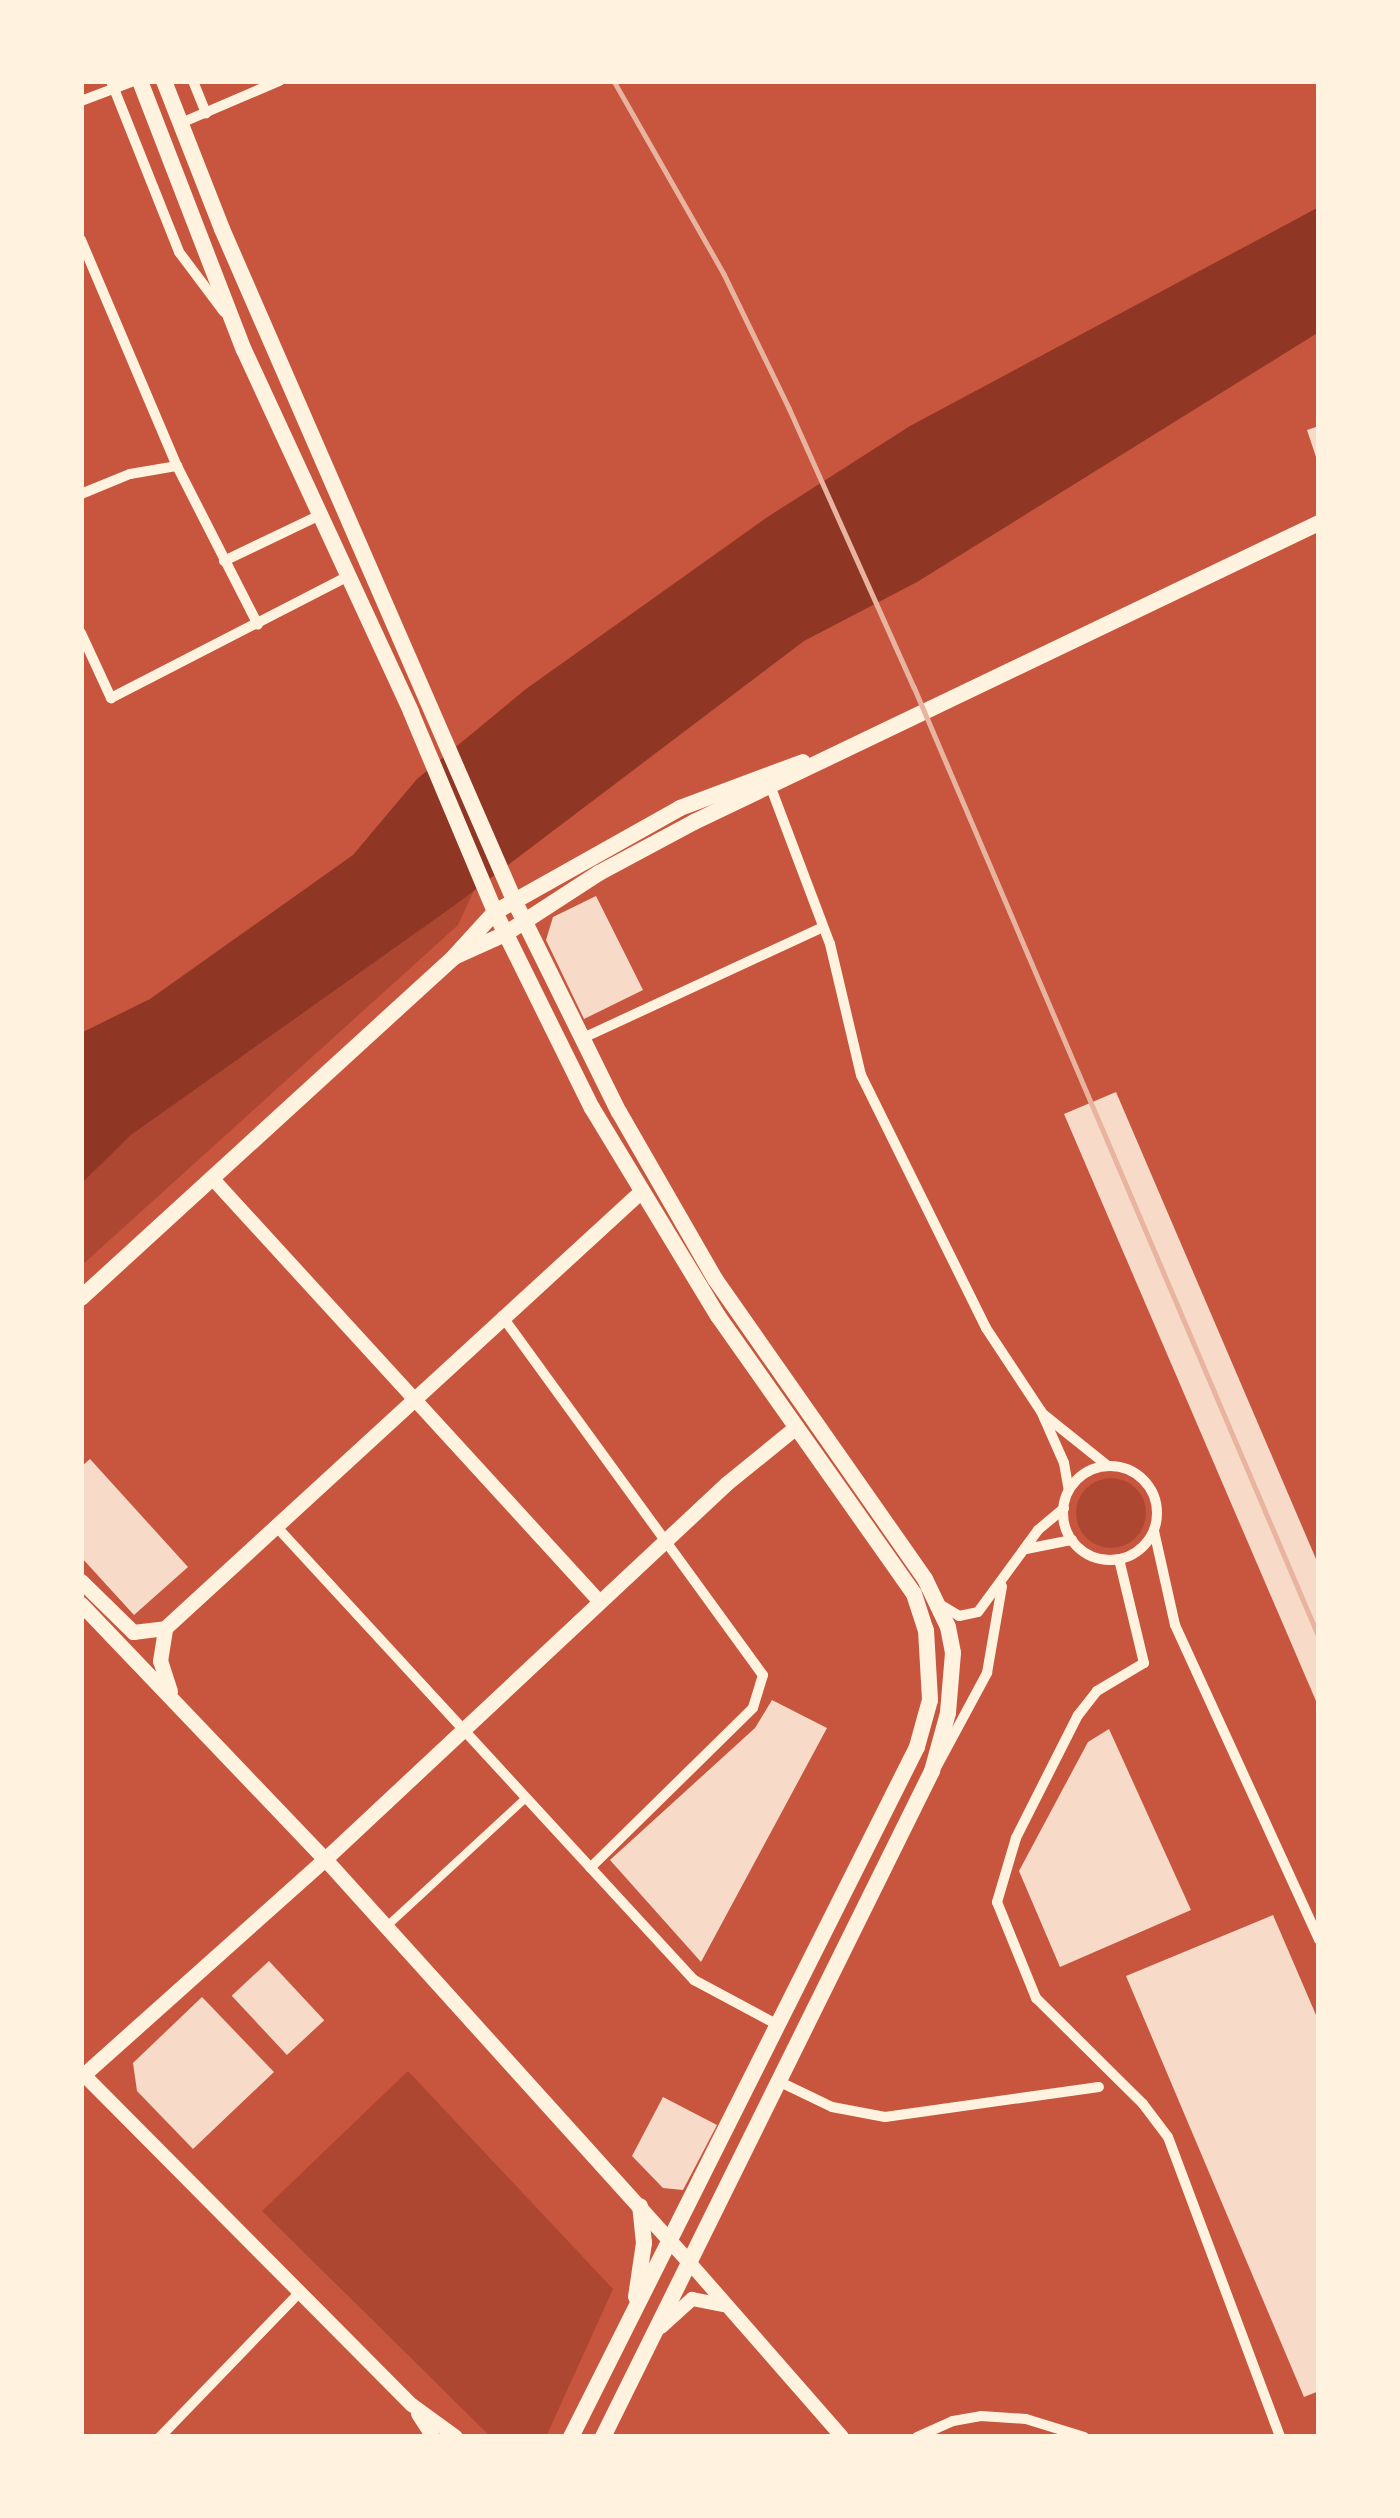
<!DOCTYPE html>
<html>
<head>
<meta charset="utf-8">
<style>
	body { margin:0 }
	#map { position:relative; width:1400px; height:2518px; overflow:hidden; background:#c8553d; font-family:Quicksand,sans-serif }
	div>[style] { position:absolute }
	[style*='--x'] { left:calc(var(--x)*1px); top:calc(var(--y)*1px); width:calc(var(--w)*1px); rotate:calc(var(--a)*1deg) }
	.green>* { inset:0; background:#ae4732 }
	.round { border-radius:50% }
	.water>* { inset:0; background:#8f3625 }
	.building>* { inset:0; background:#f7dbc8; transform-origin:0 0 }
	.pedestrian>* { height:8px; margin:-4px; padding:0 4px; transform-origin:4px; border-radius:4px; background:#fff3e0 }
	.minor>* { height:10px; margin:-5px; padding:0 5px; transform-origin:5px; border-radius:5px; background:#fff3e0 }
	.minor>.ring { margin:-5px; padding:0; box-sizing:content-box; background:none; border:10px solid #fff3e0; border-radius:50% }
	.tertiary>* { height:14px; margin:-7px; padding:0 7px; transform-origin:7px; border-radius:7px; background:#fff3e0 }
	.secondary>* { height:15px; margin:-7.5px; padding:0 7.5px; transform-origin:7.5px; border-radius:7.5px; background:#fff3e0 }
	.trunk>* { height:16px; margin:-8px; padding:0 8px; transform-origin:8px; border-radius:8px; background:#fff3e0 }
	.rail>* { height:4.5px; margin:-2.25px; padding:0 2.25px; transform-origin:2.25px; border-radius:2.25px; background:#e9b49f }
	span { translate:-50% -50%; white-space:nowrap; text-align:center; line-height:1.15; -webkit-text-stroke:9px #fff3e0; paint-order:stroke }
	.frame { position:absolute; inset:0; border:84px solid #fff3e0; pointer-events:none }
</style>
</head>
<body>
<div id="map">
	<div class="green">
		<div style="clip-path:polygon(475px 888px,458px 925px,81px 1266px,81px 1184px,131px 1135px)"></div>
		<div class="round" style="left:1076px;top:1478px;width:70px;height:70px"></div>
		<div style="clip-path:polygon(408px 2071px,613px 2289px,546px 2437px,491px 2437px,262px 2211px)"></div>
	</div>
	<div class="water">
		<div style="clip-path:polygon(1319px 207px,1319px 332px,917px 582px,804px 641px,455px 905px,131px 1135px,81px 1184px,81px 1033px,150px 999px,353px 855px,417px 779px,526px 689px,766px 518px,910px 426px)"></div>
	</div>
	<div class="building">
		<div style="clip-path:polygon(1319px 426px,1319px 463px,1318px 463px,1307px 430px)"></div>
		<div style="clip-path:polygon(596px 896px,643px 990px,584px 1019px,546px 940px,553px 917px)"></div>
		<div style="clip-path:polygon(1116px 1092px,1319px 1566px,1319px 1708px,1064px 1114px)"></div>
		<div style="clip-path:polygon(90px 1459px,188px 1567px,134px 1615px,81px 1557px,81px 1467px)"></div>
		<div style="clip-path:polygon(772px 1700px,827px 1728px,701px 1962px,610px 1860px,755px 1728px)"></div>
		<div style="clip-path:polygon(1109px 1729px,1191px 1910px,1060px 1967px,1019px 1871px,1088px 1742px)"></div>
		<div style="clip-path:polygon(1273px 1915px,1319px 2022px,1319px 2391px,1304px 2397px,1126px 1976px)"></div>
		<div style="left:269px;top:1961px;width:81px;height:51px;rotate:47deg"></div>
		<div style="clip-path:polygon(202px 1997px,274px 2072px,193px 2149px,137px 2091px,133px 2063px)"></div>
		<div style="clip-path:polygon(663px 2097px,717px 2125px,683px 2190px,663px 2188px,632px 2156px)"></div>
	</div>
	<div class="pedestrian">
		<div style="--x:386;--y:1927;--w:190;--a:-42.7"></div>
	</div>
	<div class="minor">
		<div style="--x:111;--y:81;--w:184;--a:68.3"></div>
		<div style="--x:179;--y:252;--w:75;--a:53.1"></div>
		<div style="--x:193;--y:81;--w:35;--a:68"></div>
		<div style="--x:81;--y:101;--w:57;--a:-20.7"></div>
		<div style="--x:181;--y:123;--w:107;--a:-23.2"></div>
		<div style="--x:81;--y:240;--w:246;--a:67"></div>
		<div style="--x:177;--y:466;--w:178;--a:63"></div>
		<div style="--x:81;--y:494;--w:53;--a:-22.2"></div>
		<div style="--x:130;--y:474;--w:48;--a:-9.7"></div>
		<div style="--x:224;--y:561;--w:106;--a:-25.6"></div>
		<div style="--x:81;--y:633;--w:72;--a:65.2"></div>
		<div style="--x:111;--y:698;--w:267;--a:-27.2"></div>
		<div style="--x:768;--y:780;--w:175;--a:69.3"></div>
		<div style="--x:830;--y:944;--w:135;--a:76.7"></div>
		<div style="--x:861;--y:1075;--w:282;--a:63.7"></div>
		<div style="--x:986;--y:1328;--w:100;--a:56.5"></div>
		<div style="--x:1041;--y:1411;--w:57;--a:66.1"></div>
		<div style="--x:1064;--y:1463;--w:27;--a:80"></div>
		<div style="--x:583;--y:1038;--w:264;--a:-24.8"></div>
		<div style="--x:502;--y:1316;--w:444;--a:54"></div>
		<div style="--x:763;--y:1675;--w:34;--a:107"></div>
		<div style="--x:753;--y:1708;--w:228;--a:135.5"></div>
		<div style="--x:1043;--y:1414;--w:83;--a:38.7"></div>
		<div class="ring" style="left:1063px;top:1466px;width:84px;height:84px"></div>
		<div style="--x:275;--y:1525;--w:619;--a:47.36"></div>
		<div style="--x:694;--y:1980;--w:93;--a:28.2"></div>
		<div style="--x:1154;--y:1531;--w:96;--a:77.4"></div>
		<div style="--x:1175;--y:1625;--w:346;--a:65.4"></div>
		<div style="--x:1026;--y:1549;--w:47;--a:-11.1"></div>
		<div style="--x:1119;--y:1559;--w:107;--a:76.5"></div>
		<div style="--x:1144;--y:1663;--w:55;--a:149.2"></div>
		<div style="--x:1097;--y:1691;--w:31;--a:128"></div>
		<div style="--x:1078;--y:1715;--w:138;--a:116.8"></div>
		<div style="--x:1016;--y:1838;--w:67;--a:106.5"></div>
		<div style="--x:997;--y:1902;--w:104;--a:67.9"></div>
		<div style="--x:1036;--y:1998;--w:151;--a:44.7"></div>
		<div style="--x:1143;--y:2104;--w:41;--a:52.9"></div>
		<div style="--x:1168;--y:2137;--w:320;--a:69.5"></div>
		<div style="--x:941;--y:1605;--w:21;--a:31"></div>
		<div style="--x:959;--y:1616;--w:19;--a:-12"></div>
		<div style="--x:978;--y:1612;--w:102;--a:-53.8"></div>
		<div style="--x:1038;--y:1530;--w:34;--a:-40"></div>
		<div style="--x:937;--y:1766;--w:106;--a:-61.7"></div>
		<div style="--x:987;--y:1673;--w:88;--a:-80.2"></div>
		<div style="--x:778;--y:2081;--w:60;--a:25.7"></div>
		<div style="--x:832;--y:2107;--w:54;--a:10.7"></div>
		<div style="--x:885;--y:2117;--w:216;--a:-8"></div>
		<div style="--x:160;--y:2437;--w:200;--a:-46"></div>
		<div style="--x:917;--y:2437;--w:39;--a:-24"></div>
		<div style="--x:953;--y:2421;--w:28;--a:-10"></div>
		<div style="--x:981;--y:2416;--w:45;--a:3.8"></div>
		<div style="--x:1026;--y:2419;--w:61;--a:17.2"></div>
	</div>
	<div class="tertiary">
		<div style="--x:212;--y:1178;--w:573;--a:47.54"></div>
		<div style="--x:84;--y:2075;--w:465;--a:45.2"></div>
		<div style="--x:412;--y:2405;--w:54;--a:36"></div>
		<div style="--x:689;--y:2262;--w:232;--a:48.8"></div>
		<div style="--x:661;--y:2327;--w:42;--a:-42.1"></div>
		<div style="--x:692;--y:2299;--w:31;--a:11"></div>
		<div style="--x:418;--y:2414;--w:27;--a:57"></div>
	</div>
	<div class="secondary">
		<div style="--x:81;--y:1581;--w:73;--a:44.4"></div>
		<div style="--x:133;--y:1632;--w:32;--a:-7"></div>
		<div style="--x:81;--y:1604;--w:353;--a:46.3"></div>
		<div style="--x:325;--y:1859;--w:543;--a:47.91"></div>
		<div style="--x:170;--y:1691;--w:32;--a:-108"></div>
		<div style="--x:160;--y:1661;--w:33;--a:-81"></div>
		<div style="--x:165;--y:1628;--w:643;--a:-42.54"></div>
		<div style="--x:81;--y:2077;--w:327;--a:-41.8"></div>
		<div style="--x:325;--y:1859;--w:550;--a:-43.09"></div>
		<div style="--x:727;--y:1483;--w:89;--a:-39.1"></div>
	</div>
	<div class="trunk">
		<div style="--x:140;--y:81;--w:288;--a:68.9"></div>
		<div style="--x:244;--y:350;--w:399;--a:65.2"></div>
		<div style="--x:411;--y:712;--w:217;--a:67.2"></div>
		<div style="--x:495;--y:912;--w:219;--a:63.7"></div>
		<div style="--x:592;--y:1108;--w:243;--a:58.8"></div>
		<div style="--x:718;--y:1316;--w:340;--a:54.8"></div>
		<div style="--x:914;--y:1594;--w:38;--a:72"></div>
		<div style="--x:926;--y:1630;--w:70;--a:86.7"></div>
		<div style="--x:930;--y:1700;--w:49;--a:105.5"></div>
		<div style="--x:917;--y:1747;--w:772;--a:116.63"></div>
		<div style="--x:164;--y:81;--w:159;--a:68.6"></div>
		<div style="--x:222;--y:229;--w:732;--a:66.48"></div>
		<div style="--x:514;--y:900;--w:237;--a:63.7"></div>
		<div style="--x:619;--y:1112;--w:193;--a:60.1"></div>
		<div style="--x:715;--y:1279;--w:366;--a:55"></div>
		<div style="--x:925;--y:1579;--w:53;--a:64.4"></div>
		<div style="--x:948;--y:1627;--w:26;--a:79"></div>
		<div style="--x:953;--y:1653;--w:60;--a:94.8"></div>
		<div style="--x:948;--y:1713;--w:60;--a:105.4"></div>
		<div style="--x:932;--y:1771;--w:743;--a:116.29"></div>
		<div style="--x:454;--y:957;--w:56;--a:-24.3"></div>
		<div style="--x:505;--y:934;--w:112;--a:-33"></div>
		<div style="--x:599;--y:873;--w:108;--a:-28.2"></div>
		<div style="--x:694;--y:822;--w:693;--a:-25.57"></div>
		<div style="--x:81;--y:1298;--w:505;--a:-42.43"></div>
		<div style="--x:454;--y:957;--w:61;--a:-47.7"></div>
		<div style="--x:495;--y:912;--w:212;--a:-29.3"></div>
		<div style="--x:680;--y:808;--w:131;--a:-20.5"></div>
		<div style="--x:636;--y:2297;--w:55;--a:-81.6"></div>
		<div style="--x:644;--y:2243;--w:37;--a:-96"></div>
	</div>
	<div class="rail">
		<div style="--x:614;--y:81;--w:222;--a:60.3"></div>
		<div style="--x:724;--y:274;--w:149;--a:64.1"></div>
		<div style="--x:789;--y:408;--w:306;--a:65.9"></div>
		<div style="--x:914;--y:687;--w:1033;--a:66.91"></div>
	</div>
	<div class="frame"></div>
</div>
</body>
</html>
